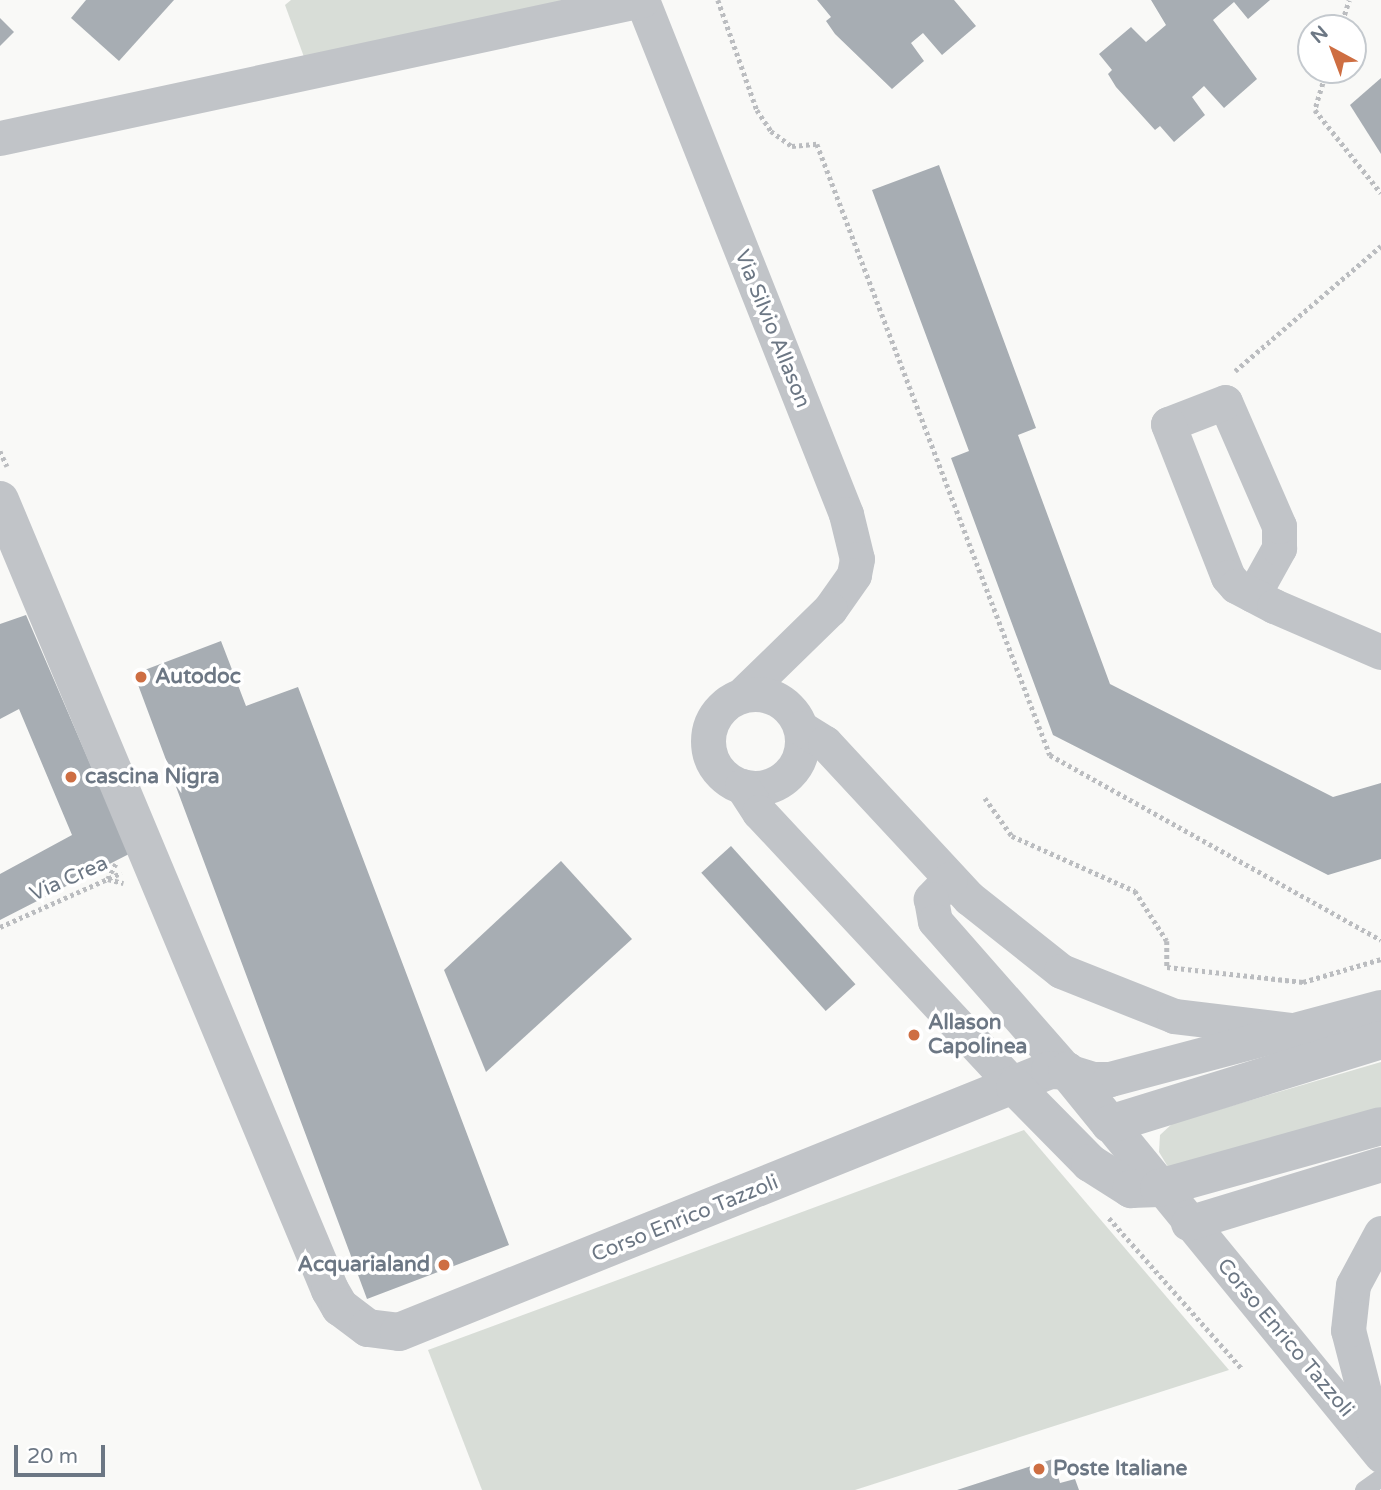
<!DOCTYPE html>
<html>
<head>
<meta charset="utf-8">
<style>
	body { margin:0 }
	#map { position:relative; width:1381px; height:1490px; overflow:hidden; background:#f9f9f7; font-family:"Varela Round",sans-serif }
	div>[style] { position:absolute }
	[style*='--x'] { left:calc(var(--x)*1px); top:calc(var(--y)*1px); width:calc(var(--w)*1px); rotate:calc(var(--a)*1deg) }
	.green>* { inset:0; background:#d8ddd7 }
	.building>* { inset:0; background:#a7adb3; transform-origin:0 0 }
	.path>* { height:4.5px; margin-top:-2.25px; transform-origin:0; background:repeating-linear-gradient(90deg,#bbbdc0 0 3.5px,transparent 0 7px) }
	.service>* { height:18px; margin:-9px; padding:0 9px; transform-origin:9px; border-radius:9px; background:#c1c4c8 }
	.minor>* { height:35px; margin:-17.5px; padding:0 17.5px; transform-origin:17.5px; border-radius:17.5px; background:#c1c4c8 }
	.minor>.ring { margin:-17.5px; padding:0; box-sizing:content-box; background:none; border:35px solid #c1c4c8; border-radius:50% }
	.tertiary>* { height:38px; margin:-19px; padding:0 19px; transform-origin:19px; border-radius:19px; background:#c1c4c8 }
	.dots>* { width:19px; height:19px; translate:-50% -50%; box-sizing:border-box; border:4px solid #fff; border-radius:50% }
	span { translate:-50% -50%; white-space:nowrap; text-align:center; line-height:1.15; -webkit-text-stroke:7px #fff; paint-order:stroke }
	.street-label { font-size:21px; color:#6c7784 }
	.poi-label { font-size:21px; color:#6c7784; font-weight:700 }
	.left { translate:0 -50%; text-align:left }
	.right { translate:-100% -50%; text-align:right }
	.north { position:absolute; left:1297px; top:14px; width:70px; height:70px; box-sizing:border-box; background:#fff; border:2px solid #c4c9ce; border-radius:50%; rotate:319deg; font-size:19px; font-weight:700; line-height:28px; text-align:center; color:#6c7784 }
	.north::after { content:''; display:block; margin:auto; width:24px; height:32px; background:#ce6e42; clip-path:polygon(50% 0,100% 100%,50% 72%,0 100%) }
	.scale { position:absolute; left:14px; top:1445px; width:91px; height:32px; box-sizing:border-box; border:4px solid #6c7784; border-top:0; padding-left:9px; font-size:21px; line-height:24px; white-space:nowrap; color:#6c7784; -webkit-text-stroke:5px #fff; paint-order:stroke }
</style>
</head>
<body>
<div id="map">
	<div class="green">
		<div style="clip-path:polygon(291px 0,578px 0,304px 57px,285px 5px)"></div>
		<div style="clip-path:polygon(1381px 1062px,1381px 1114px,1168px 1167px,1159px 1152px,1160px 1135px,1173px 1123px)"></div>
		<div style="clip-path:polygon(1024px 1130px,1229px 1370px,855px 1490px,482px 1490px,428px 1350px)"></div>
	</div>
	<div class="building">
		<div style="clip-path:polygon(86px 0,174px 0,119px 61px,71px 18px)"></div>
		<div style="clip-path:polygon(817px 0,954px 0,976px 26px,942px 55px,923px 33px,911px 43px,924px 61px,892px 89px,835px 34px,826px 21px,831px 17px)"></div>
		<div style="clip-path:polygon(1151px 0,1270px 0,1248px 19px,1234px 2px,1213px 20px,1257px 79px,1224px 108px,1204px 86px,1192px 97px,1205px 115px,1174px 142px,1160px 126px,1155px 130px,1116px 87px,1108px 74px,1112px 70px,1099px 54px,1131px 27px,1146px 42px,1166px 25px)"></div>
		<div style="clip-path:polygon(0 18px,14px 32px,0 46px)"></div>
		<div style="clip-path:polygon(1381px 78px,1381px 154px,1350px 105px)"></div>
		<div style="clip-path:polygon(939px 165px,1036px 428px,1018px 435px,1110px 684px,1333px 797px,1381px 783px,1381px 859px,1328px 875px,1053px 735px,951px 458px,969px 451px,872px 190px)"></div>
		<div style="clip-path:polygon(26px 615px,129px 854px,0 920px,0 874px,72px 835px,19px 709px,0 719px,0 624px)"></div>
		<div style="clip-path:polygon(221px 641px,246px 706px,298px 687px,509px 1245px,367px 1299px,134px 674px)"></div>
		<div style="left:731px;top:846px;width:186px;height:40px;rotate:48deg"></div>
		<div style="clip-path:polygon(561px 861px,632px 939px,486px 1072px,444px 970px)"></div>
		<div style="clip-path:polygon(1053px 1459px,1060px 1483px,1075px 1479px,1079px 1490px,957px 1490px)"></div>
	</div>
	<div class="path">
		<div style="--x:718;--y:0;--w:117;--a:70.5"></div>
		<div style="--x:757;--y:110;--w:25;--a:56"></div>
		<div style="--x:771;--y:131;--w:26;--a:36"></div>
		<div style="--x:792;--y:146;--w:25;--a:-5"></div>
		<div style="--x:817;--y:144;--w:654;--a:69.13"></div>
		<div style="--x:1050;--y:755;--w:379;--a:29.2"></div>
		<div style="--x:1340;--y:28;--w:29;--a:-72"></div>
		<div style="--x:1327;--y:70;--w:42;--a:106.7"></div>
		<div style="--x:1315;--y:110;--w:106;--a:51.5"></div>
		<div style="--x:1235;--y:371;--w:192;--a:-40.6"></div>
		<div style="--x:0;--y:451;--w:17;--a:65"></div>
		<div style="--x:985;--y:798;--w:47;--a:54.6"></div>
		<div style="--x:1012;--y:836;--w:135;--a:24.1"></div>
		<div style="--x:1135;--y:891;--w:59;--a:57.4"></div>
		<div style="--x:1167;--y:941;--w:26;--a:90"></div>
		<div style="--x:1167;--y:967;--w:137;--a:6.3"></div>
		<div style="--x:1303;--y:982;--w:81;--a:-16.4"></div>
		<div style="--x:116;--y:864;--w:17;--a:118"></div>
		<div style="--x:108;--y:879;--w:16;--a:15"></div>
		<div style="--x:0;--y:927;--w:133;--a:-24.1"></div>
		<div style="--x:1109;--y:1218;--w:201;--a:48.6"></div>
	</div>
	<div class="service">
		<div style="--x:1364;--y:1490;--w:21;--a:-35"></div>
	</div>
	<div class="minor">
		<div style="--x:642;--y:0;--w:553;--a:68.35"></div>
		<div style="--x:846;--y:514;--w:46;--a:76.3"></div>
		<div style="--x:857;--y:559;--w:16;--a:101"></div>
		<div style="--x:854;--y:575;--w:42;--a:125.2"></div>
		<div style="--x:830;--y:609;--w:124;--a:135.7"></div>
		<div style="--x:0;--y:138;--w:657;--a:-12.13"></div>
		<div style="--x:1253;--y:595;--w:54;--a:-61"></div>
		<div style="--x:1279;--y:548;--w:22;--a:-90"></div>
		<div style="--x:1279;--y:526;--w:135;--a:-113.5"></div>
		<div style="--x:1225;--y:402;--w:61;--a:158.9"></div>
		<div style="--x:1168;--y:424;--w:164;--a:68.6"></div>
		<div style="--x:1228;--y:577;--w:12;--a:48"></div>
		<div style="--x:1236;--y:586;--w:43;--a:27.8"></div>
		<div style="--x:1274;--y:606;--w:116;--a:23.3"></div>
		<div class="ring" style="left:708px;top:694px;width:59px;height:59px"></div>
		<div style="--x:801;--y:728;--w:28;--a:32"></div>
		<div style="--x:825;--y:743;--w:212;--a:47.1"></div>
		<div style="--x:969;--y:898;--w:117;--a:38.4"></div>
		<div style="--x:1061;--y:971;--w:122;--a:21.7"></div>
		<div style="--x:1174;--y:1016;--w:127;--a:6.8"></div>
		<div style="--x:742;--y:786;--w:31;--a:57"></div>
		<div style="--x:759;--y:812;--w:376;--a:47"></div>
		<div style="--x:950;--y:879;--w:28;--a:134"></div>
		<div style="--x:931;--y:899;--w:22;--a:80"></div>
		<div style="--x:935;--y:921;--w:200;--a:48.7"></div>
		<div style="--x:1067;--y:1071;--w:27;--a:17"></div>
		<div style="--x:1093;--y:1079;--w:17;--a:0"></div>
		<div style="--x:1110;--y:1079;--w:280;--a:-14.9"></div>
		<div style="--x:1110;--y:1124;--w:428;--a:50.7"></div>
		<div style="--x:1188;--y:1223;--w:202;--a:-17"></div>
		<div style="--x:1375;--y:1435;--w:108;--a:-104.4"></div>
		<div style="--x:1348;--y:1330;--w:45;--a:-83.7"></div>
		<div style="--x:1353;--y:1285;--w:59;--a:-61.7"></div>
	</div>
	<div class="tertiary">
		<div style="--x:0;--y:500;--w:856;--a:67.33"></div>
		<div style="--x:330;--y:1290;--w:20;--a:60"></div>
		<div style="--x:340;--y:1307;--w:35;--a:37"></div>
		<div style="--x:368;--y:1328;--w:31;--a:7"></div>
		<div style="--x:399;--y:1332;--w:702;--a:-21.92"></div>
		<div style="--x:1050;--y:1070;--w:17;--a:3"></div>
		<div style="--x:1067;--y:1071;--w:68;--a:50.9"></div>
		<div style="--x:1110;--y:1124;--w:284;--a:-17.2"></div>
		<div style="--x:1015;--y:1087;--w:107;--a:45.4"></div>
		<div style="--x:1090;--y:1163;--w:49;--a:32.4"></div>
		<div style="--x:1131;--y:1189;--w:28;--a:-2"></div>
		<div style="--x:1159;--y:1188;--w:230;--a:-15.6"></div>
	</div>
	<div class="dots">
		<div style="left:141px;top:677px;background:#ce6e42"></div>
		<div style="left:71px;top:777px;background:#ce6e42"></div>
		<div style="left:914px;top:1035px;background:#ce6e42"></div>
		<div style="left:444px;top:1265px;background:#ce6e42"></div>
		<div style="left:1039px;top:1469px;background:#ce6e42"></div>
	</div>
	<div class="street-label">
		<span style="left:772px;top:329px;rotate:68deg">Via Silvio Allason</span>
		<span style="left:69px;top:879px;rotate:-24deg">Via Crea</span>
		<span style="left:685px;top:1219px;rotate:-22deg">Corso Enrico Tazzoli</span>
		<span style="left:1285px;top:1338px;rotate:50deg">Corso Enrico Tazzoli</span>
	</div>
	<div class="poi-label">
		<span class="left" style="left:155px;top:677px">Autodoc</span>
		<span class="left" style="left:85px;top:777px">cascina Nigra</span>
		<span class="left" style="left:928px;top:1035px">Allason<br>Capolinea</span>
		<span class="right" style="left:430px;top:1265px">Acquarialand</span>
		<span class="left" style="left:1053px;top:1469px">Poste Italiane</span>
	</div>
	<div class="north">N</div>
	<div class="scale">20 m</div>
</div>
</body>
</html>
